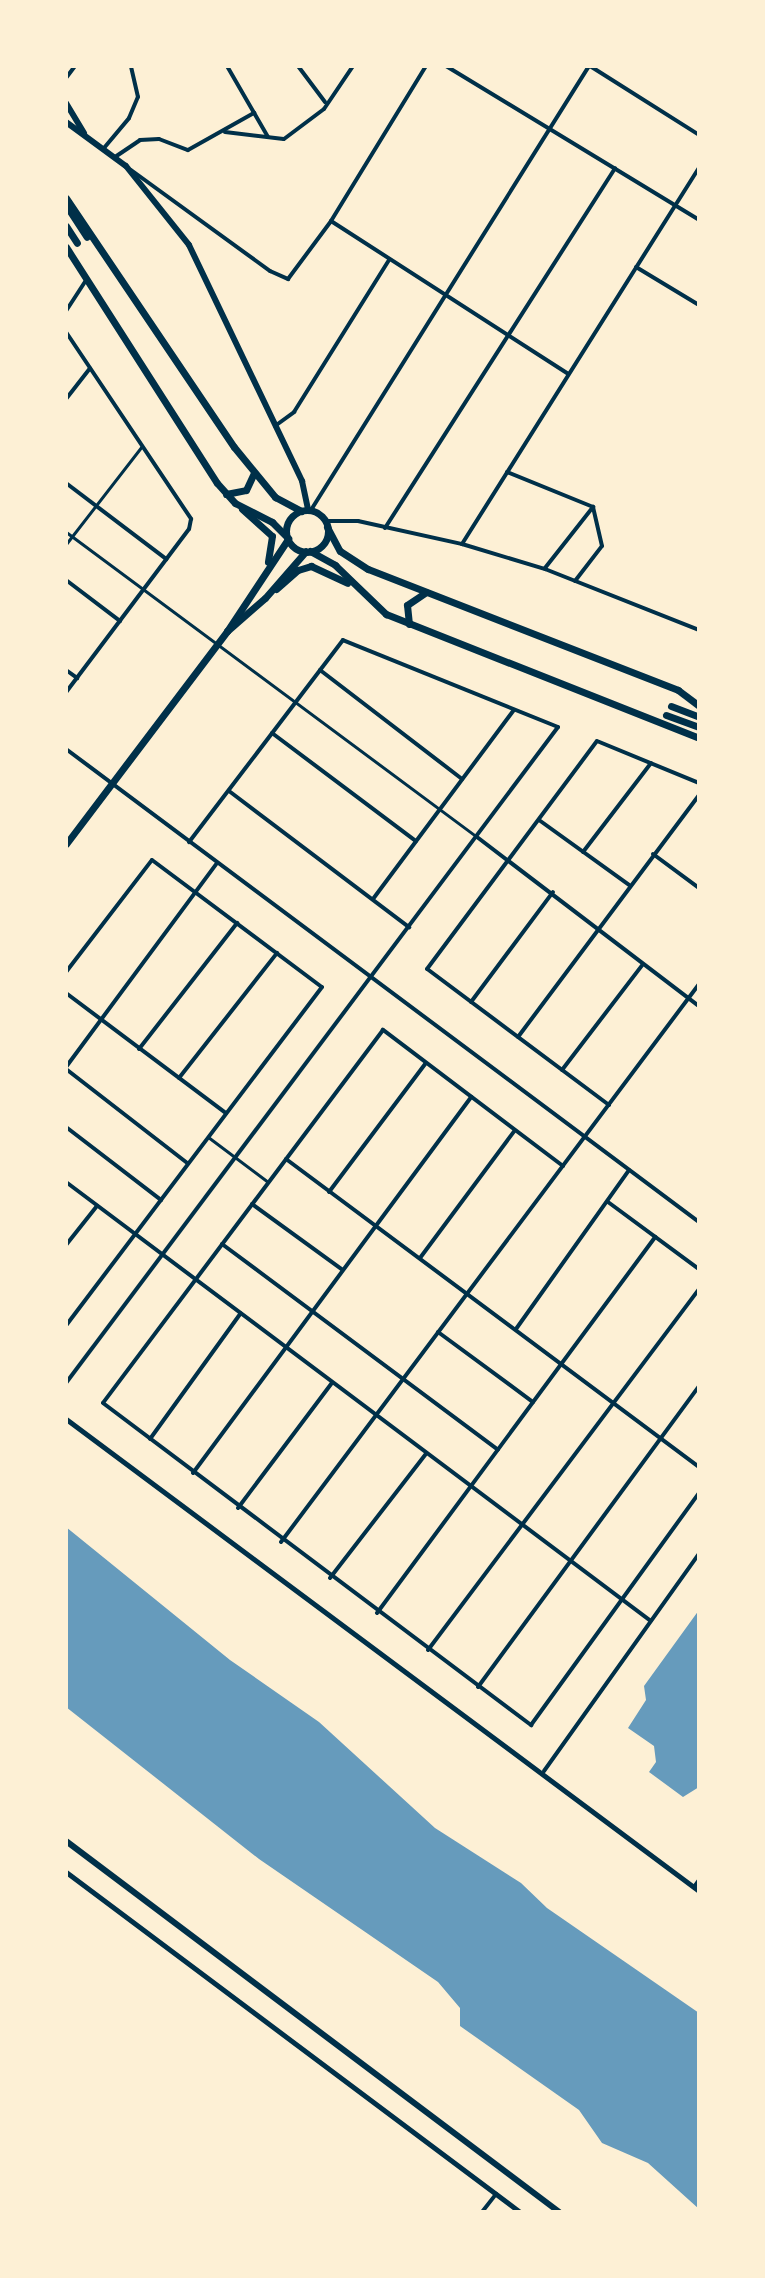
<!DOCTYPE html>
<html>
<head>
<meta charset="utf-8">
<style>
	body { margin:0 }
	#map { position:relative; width:765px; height:2278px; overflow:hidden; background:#fdf0d5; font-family:Poppins,sans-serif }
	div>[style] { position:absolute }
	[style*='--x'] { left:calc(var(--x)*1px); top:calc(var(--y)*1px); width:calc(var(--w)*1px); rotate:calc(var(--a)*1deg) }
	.water>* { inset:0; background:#669bbc }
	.pedestrian>* { height:3px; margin:-1.5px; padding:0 1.5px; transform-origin:1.5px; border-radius:1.5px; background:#003049 }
	.minor>* { height:4px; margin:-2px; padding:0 2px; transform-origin:2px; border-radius:2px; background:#003049 }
	.tertiary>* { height:5px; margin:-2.5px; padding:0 2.5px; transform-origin:2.5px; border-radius:2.5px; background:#003049 }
	.secondary>* { height:6px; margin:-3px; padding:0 3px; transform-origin:3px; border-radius:3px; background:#003049 }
	.primary>* { height:7px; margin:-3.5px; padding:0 3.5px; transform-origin:3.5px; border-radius:3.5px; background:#003049 }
	.primary>.ring { margin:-3.5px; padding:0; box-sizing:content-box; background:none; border:7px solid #003049; border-radius:50% }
	span { translate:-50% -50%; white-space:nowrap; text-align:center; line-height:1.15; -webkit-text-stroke:6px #fdf0d5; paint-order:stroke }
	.frame { position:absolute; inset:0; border:68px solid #fdf0d5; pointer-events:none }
</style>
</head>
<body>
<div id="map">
	<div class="water">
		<div style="clip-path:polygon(66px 1527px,230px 1660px,319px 1722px,435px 1828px,521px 1883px,547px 1908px,699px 2013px,699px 2209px,648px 2163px,602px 2143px,579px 2110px,460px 2026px,460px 2008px,438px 1982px,259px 1859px,66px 1707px)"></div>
		<div style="clip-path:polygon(699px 1610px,699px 1787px,683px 1797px,649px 1772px,656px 1762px,654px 1746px,628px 1728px,646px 1700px,644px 1686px)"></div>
	</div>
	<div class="pedestrian">
		<div style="--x:66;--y:532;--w:512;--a:36.58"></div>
		<div style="--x:66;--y:544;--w:124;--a:-52.2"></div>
		<div style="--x:208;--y:1137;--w:75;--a:36.9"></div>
	</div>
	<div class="minor">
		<div style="--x:227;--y:66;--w:82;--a:60"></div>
		<div style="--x:298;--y:66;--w:45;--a:53.1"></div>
		<div style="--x:446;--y:66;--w:296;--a:31.3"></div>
		<div style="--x:590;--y:66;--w:129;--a:32.3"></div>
		<div style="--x:66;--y:78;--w:15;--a:-53"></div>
		<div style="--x:225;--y:132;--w:59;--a:6.8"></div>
		<div style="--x:284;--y:139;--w:50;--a:-36.9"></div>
		<div style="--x:324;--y:109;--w:52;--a:-56"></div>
		<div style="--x:104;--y:148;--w:39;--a:-50"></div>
		<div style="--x:129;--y:118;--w:23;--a:-67"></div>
		<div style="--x:138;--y:97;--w:32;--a:-103"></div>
		<div style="--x:115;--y:157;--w:30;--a:-34"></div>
		<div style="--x:140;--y:140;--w:19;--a:-3"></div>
		<div style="--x:159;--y:139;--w:31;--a:21"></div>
		<div style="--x:188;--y:150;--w:76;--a:-29.3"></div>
		<div style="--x:131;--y:170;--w:172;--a:36"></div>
		<div style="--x:270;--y:271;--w:20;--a:24"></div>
		<div style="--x:288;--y:279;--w:72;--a:-53.4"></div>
		<div style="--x:331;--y:221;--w:182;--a:-58.5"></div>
		<div style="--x:331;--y:221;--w:282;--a:32.8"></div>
		<div style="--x:636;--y:267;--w:74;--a:31.1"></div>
		<div style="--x:66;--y:311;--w:37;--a:-57"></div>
		<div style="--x:66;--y:332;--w:225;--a:56.2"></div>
		<div style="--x:191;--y:519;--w:10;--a:101"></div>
		<div style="--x:189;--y:529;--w:204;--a:127"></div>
		<div style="--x:66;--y:399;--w:39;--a:-52"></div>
		<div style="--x:275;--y:426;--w:24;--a:-36"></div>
		<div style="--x:294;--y:412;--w:179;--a:-58"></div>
		<div style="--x:507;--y:472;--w:93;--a:22.1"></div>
		<div style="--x:66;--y:483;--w:126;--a:37.2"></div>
		<div style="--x:311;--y:510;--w:524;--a:-57.95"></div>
		<div style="--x:326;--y:521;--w:32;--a:0"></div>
		<div style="--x:358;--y:521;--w:107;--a:12.5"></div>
		<div style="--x:462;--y:544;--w:87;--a:16.8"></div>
		<div style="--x:545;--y:569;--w:166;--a:21.6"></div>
		<div style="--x:385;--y:528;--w:427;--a:-57.4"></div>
		<div style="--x:462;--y:544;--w:445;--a:-57.8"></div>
		<div style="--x:545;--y:568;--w:78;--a:-51.8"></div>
		<div style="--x:66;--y:580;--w:68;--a:37.2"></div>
		<div style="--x:575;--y:581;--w:44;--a:-52.4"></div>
		<div style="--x:602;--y:546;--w:40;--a:-103"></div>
		<div style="--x:66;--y:670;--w:14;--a:36"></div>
		<div style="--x:320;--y:670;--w:179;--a:37.5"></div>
		<div style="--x:272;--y:733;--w:180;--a:36.9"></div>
		<div style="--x:66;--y:749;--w:790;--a:36.77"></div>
		<div style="--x:229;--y:791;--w:226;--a:37.1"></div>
		<div style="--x:539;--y:820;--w:111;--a:35.8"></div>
		<div style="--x:477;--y:837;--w:279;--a:37.3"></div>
		<div style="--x:583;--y:852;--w:112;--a:-52.6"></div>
		<div style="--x:653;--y:854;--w:57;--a:36.5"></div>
		<div style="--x:373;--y:899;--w:236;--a:-53.3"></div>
		<div style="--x:66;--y:972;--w:141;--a:-52.5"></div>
		<div style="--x:152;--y:860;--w:212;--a:36.8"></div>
		<div style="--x:322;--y:987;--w:424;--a:127.1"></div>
		<div style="--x:66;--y:993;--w:200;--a:36.9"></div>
		<div style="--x:471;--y:1002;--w:137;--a:-53.3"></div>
		<div style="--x:518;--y:1037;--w:302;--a:-53.2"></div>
		<div style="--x:139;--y:1049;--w:160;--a:-52.1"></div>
		<div style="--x:66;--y:1067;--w:254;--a:-53.5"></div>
		<div style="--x:66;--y:1069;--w:153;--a:37.8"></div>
		<div style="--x:562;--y:1070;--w:133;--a:-52.6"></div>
		<div style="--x:179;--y:1078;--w:159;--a:-51.9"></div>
		<div style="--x:609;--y:1105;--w:227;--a:-143.2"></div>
		<div style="--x:427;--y:969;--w:284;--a:-53.3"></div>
		<div style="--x:597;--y:741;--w:110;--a:22.4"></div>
		<div style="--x:66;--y:1127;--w:120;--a:37.5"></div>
		<div style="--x:286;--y:1159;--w:515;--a:36.71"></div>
		<div style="--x:563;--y:1166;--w:226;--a:-142.9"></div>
		<div style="--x:383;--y:1030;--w:466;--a:126.9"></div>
		<div style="--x:103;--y:1403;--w:536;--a:36.96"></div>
		<div style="--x:531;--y:1725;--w:286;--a:-54.1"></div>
		<div style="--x:66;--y:1182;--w:731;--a:36.89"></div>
		<div style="--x:329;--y:1192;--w:161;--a:-53.1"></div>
		<div style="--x:608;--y:1202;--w:113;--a:36.4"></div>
		<div style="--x:252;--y:1204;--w:112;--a:36"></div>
		<div style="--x:222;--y:1244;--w:344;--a:36.7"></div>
		<div style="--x:66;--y:1245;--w:50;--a:-51.5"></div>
		<div style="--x:420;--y:1258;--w:159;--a:-53.4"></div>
		<div style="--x:516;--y:1329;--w:195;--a:-54.6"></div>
		<div style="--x:438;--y:1332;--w:118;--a:36.4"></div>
		<div style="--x:66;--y:1383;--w:820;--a:-53.13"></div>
		<div style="--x:558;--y:727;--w:232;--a:-158"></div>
		<div style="--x:343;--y:640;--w:254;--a:127.3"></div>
		<div style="--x:150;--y:1439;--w:155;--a:-54.2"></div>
		<div style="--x:193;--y:1473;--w:468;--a:-53.5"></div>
		<div style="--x:238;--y:1508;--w:156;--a:-53.1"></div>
		<div style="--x:281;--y:1542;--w:697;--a:-53.16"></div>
		<div style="--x:330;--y:1578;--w:157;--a:-52.3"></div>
		<div style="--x:377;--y:1613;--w:468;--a:-53.5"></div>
		<div style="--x:428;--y:1650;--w:451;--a:-53.1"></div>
		<div style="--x:478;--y:1687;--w:373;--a:-53.7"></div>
		<div style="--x:544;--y:1771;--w:267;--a:-54.5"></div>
		<div style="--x:694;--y:1887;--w:9;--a:-54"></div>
		<div style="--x:482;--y:2212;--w:23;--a:-52"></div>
	</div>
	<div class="tertiary">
		<div style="--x:66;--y:1419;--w:790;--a:36.71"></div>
		<div style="--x:66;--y:1872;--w:567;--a:36.83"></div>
	</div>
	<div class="secondary">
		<div style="--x:66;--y:103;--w:35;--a:59"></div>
		<div style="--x:66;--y:122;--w:74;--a:36.3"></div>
		<div style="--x:126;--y:166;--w:101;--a:51.4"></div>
		<div style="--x:189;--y:245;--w:262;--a:64.4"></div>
		<div style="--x:302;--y:481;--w:30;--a:78"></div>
		<div style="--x:66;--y:1841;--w:617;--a:36.96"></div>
	</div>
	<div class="primary">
		<div style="--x:66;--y:198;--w:300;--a:56"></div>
		<div style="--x:234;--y:447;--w:65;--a:50.6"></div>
		<div style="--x:275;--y:497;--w:30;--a:28"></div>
		<div style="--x:66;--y:205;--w:38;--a:57"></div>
		<div style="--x:66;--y:226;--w:20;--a:57"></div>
		<div style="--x:66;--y:247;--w:280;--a:57.4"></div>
		<div style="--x:217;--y:483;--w:27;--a:48"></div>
		<div style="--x:235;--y:503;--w:42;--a:27.2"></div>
		<div style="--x:272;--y:522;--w:23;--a:45"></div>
		<div style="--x:226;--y:494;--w:20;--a:-11"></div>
		<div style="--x:246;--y:490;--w:19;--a:-65"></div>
		<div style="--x:242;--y:509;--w:40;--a:42"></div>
		<div style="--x:272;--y:536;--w:26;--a:99"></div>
		<div class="ring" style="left:286px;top:510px;width:35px;height:35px"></div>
		<div style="--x:327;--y:527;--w:27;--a:62"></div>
		<div style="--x:340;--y:551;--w:33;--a:33"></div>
		<div style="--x:368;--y:569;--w:333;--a:21.3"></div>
		<div style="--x:678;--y:690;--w:26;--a:37"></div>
		<div style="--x:288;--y:539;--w:110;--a:123.5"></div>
		<div style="--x:227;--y:631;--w:50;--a:-41"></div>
		<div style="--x:265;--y:598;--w:62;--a:-48.9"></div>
		<div style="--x:310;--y:551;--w:29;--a:29"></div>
		<div style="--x:335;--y:565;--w:71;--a:43.9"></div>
		<div style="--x:386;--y:614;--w:337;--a:21.6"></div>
		<div style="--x:276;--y:589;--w:29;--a:-41"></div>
		<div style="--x:298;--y:570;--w:14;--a:-17"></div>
		<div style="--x:311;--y:566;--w:40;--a:25"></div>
		<div style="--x:409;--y:624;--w:19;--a:-96"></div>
		<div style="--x:407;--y:605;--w:23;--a:-34"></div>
		<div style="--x:671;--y:706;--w:30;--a:21"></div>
		<div style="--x:666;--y:715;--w:35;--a:20"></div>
		<div style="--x:66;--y:844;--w:267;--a:-52.9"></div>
	</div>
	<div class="frame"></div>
</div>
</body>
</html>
